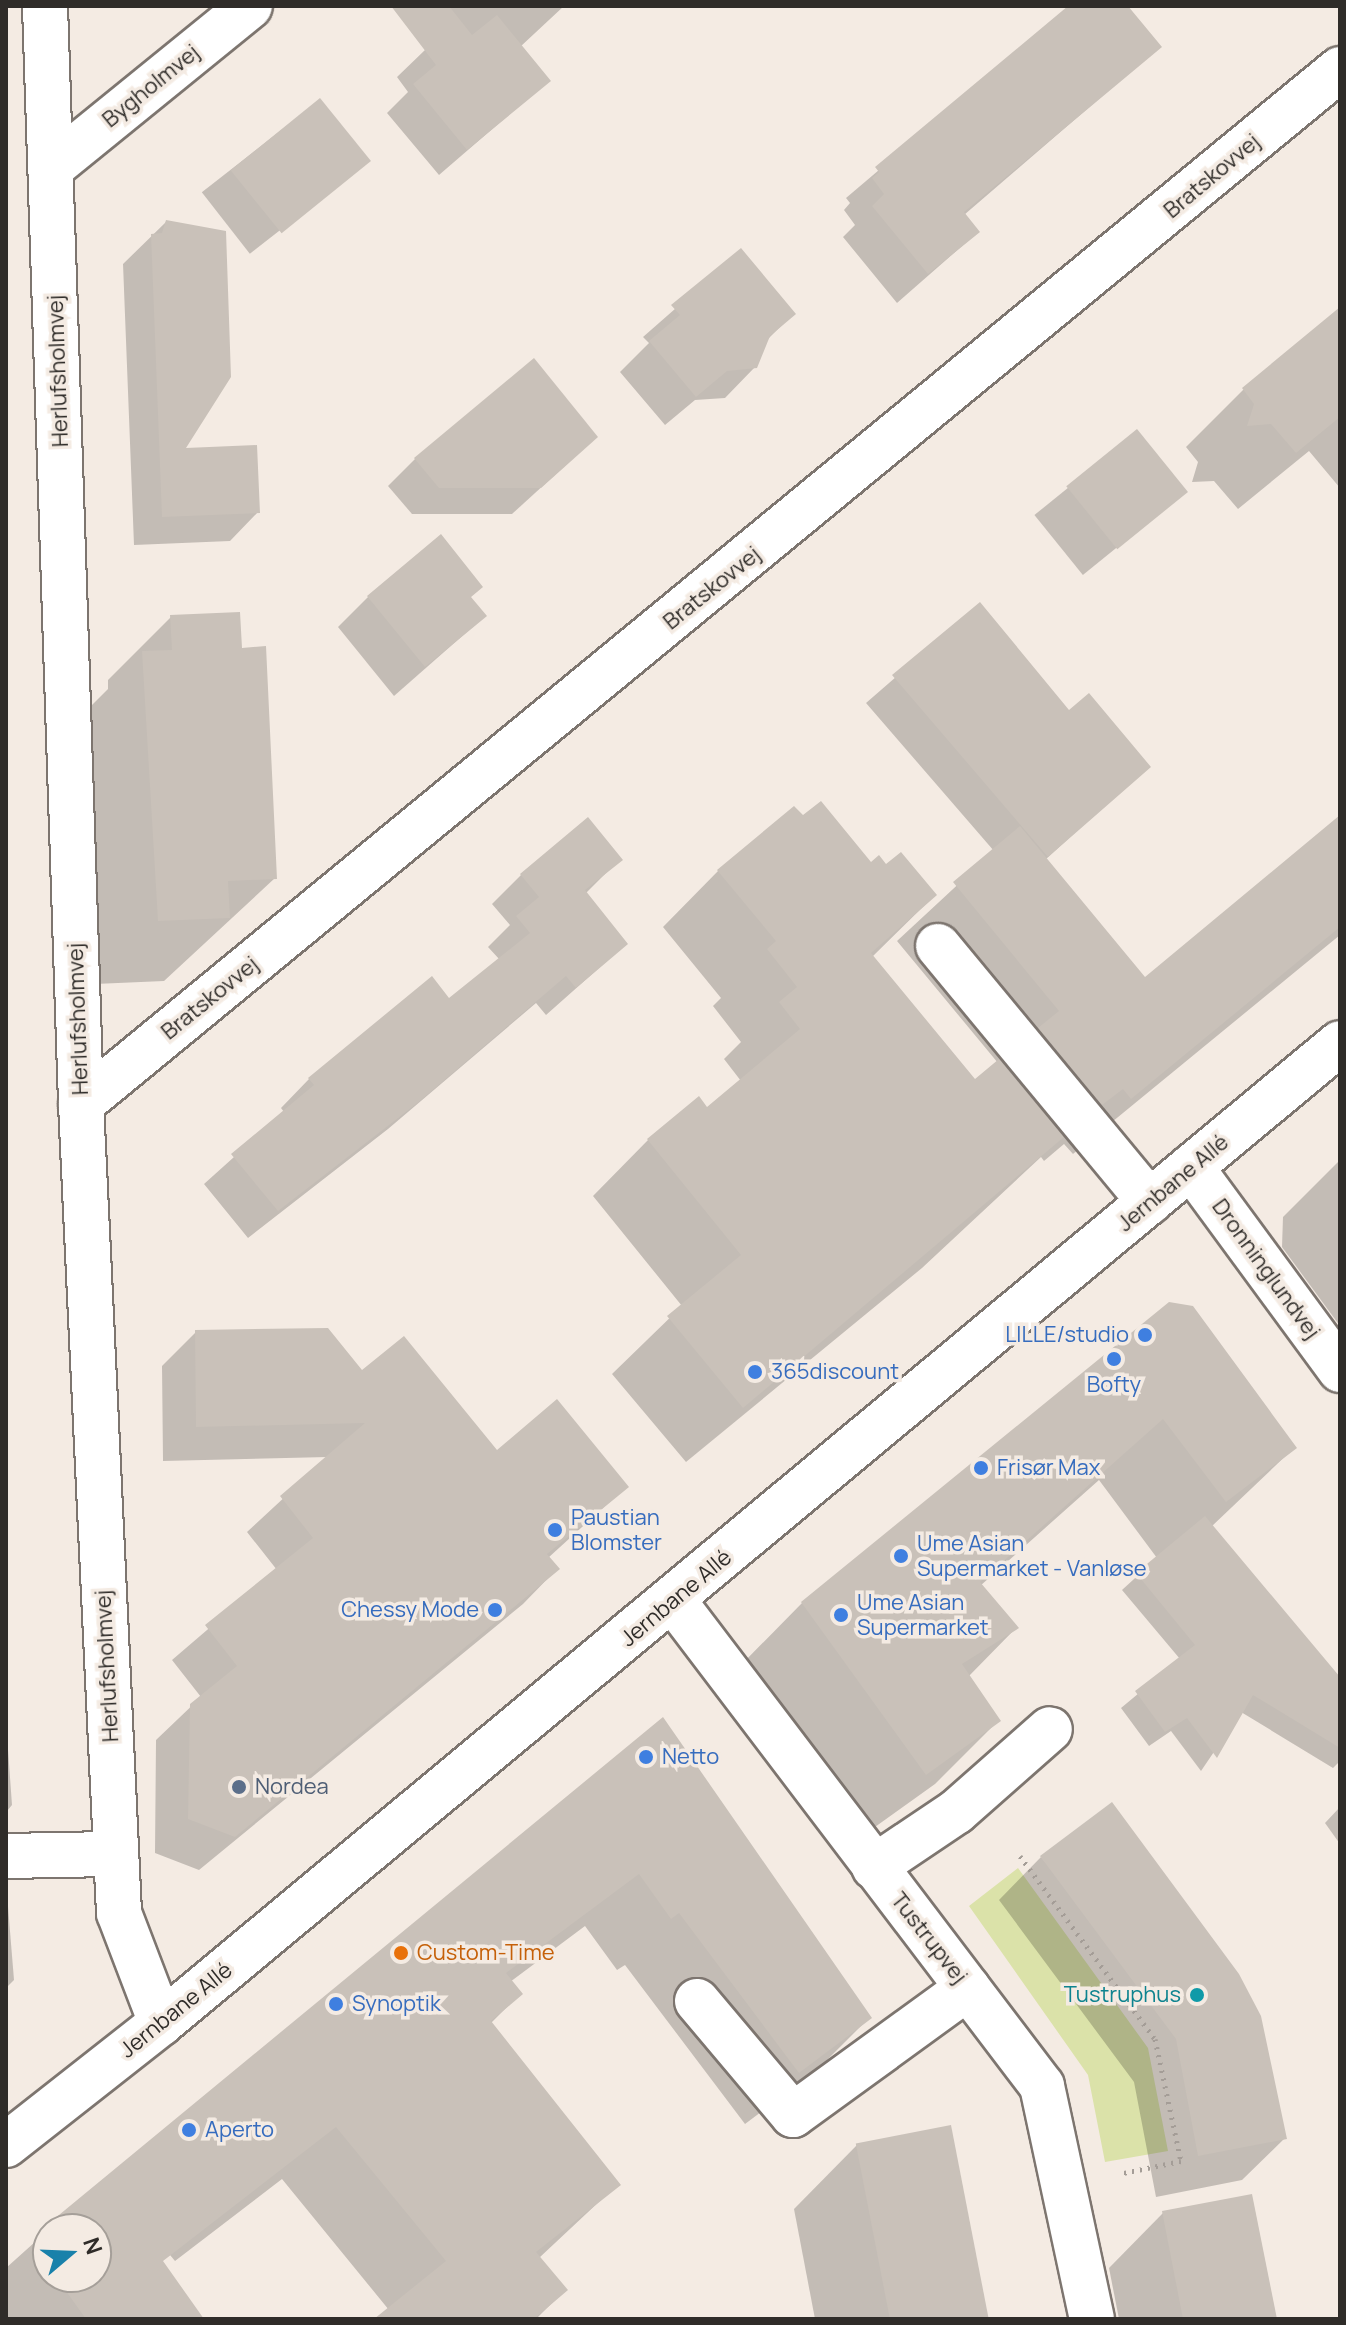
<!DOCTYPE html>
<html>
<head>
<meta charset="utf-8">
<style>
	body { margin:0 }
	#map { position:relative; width:1346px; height:2325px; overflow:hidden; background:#f4ebe3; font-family:Manrope,sans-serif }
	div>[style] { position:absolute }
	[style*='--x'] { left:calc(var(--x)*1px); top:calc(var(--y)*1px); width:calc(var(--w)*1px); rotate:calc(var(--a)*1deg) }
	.green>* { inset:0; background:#dbe2a9 }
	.shadow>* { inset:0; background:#0003; transform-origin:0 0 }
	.building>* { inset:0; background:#c9c1b9; transform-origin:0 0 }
	.path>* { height:5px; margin-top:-2.5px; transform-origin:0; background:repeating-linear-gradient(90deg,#a49d97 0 2px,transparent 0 8px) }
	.roads { filter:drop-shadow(2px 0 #7d756f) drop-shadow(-2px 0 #7d756f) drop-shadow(0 2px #7d756f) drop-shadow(0 -2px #7d756f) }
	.minor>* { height:44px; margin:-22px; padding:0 22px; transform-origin:22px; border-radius:22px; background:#fff }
	.dots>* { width:22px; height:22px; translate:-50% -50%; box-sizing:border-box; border:4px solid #f4ebe3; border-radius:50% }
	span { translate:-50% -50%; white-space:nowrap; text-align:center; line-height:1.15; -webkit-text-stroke:7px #f4ebe3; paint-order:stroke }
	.street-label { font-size:22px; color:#2f2c29 }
	.shop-label { font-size:22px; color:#366cbe }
	.right { translate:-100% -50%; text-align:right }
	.left { translate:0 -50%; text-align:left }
	.service-label { font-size:22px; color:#4e5e75 }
	.food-label { font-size:22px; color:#c56008 }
	.culture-label { font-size:22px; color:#0d838f }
	.frame { position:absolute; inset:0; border:8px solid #2f2c29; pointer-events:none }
	.north { position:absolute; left:32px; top:2213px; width:80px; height:80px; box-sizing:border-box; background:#f4ebe3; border:2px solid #a59f99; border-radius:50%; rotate:71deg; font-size:22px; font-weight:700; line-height:32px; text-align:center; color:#2f2c29 }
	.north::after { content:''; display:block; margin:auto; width:28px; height:36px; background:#1981aa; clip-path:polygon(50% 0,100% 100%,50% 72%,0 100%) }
</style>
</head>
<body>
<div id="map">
	<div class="green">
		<div style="clip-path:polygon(1018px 1868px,1148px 2048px,1168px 2151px,1105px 2162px,1088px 2075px,969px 1906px)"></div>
	</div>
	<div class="shadow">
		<div style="clip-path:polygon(446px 6px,564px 6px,520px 47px,548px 81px,439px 175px,387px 113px,408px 92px,397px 77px,425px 50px)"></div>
		<div style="clip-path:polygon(1072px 6px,1125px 6px,1159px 47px,964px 215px,978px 232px,897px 303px,843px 237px,855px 225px,844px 210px,850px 203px,846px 198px)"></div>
		<div style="left:320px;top:100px;width:78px;height:150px;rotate:52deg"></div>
		<div style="clip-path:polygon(166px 222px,182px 450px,258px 512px,230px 541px,134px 545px,123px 264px)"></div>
		<div style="clip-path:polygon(741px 251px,793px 314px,765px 342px,755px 367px,725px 398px,695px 400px,665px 425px,620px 372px,649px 343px,643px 337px)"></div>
		<div style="clip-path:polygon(1340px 335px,1340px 488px,1309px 451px,1238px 509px,1214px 481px,1192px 482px,1198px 462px,1186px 447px,1243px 390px)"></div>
		<div style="left:1137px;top:432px;width:77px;height:132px;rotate:51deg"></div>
		<div style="clip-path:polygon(415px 459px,568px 463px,512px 514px,412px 514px,388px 486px)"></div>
		<div style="clip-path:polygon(368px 597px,469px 598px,485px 616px,394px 696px,338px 627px)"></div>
		<div style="clip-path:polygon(980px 604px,1069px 713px,1148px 766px,1045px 860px,1145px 980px,1340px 818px,1340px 935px,1073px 1154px,1064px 1144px,1044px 1161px,1041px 1157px,922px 1268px,686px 1462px,612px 1374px,682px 1306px,593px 1196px,648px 1140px,706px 1109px,741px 1081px,724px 1059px,741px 1042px,713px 1006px,721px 998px,663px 927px,718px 871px,886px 867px,935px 895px,872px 957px,974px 1082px,998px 1063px,897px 941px,994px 851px,866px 703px)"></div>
		<div style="clip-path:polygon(171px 617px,240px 650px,275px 878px,164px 981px,95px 984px,80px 717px,108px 689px,108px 680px)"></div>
		<div style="clip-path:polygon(620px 859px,585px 894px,626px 944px,546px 1015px,536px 1003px,388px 1129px,248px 1238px,204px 1184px,284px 1112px,281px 1108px,309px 1079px,449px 1001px,500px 960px,488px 947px,510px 925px,492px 904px,521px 875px)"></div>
		<div style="clip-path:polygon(1340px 1160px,1340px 1326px,1282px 1247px,1283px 1217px)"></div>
		<div style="clip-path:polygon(1170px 1304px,1294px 1448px,1211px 1527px,1340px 1680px,1340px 1761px,1333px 1768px,1241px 1712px,1201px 1771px,1171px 1731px,1149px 1746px,1121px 1708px,1180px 1659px,1122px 1590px,1157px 1558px,1099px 1480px,980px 1586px,1016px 1628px,968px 1677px,999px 1720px,935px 1784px,861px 1837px,739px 1667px,802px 1603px)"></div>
		<div style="clip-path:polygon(196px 1332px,362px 1373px,497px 1453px,626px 1487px,548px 1558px,557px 1569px,523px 1604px,199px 1870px,155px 1853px,156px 1740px,201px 1697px,172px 1660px,277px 1570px,247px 1532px,328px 1457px,163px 1461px,162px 1366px)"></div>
		<div style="clip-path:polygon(663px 1720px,870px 2017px,816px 2071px,745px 2124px,625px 1965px,617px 1970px,585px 1926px,510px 1982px,520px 1994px,490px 2024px,618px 2184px,539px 2258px,566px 2289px,536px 2319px,377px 2319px,389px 2310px,282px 2179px,175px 2261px,111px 2184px)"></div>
		<div style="clip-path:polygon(6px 1721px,12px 1805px,7px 1811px,6px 1832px)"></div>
		<div style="clip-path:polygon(1340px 1807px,1340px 1844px,1325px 1823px)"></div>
		<div style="clip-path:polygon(1041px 1857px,1285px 2138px,1242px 2180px,1156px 2197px,1134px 2082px,999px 1900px)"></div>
		<div style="clip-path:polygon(6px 1882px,14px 1980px,6px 1988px)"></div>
		<div style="clip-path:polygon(857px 2145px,987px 2319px,815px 2319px,794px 2209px)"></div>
		<div style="clip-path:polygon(evenodd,104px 2180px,202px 2319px,6px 2319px,6px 2268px,104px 2180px,48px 2229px,96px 2229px,96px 2277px,48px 2277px,48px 2229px)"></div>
		<div style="clip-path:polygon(1163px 2213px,1275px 2319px,1119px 2319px,1109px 2268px)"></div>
	</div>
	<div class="building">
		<div style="clip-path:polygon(391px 6px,449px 6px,472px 35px,497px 15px,551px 81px,467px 150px,413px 84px,436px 65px)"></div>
		<div style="clip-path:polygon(1068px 6px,1128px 6px,1162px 47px,964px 212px,980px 232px,928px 274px,872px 206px,884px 194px,872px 178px,879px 172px,875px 167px)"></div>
		<div style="left:320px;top:98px;width:81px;height:115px;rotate:51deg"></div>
		<div style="clip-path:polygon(166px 220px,226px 231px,231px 377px,186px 448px,257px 445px,260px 513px,162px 517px,151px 234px,162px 233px)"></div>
		<div style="clip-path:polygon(741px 248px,796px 314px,770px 336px,757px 368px,727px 371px,696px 397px,649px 341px,680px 315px,671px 305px)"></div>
		<div style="clip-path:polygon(1340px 307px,1340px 417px,1296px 453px,1271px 424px,1247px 426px,1254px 404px,1242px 388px)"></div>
		<div style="clip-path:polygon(534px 358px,598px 437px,541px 488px,439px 488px,414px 458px)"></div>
		<div style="left:1137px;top:429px;width:81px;height:91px;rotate:51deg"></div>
		<div style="clip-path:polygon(441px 534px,483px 587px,471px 597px,487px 616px,425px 667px,367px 596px)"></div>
		<div style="clip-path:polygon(980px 602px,1069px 710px,1089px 693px,1151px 767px,1048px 857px,892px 675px)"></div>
		<div style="clip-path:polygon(240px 612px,242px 648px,266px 646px,277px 879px,228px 881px,230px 918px,158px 921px,142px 651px,172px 650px,170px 615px)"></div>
		<div style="clip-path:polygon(821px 801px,871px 862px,879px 855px,886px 864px,901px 852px,937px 895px,871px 953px,975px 1079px,999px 1059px,1064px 1137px,743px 1408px,667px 1316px,741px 1255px,647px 1139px,699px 1096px,707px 1107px,800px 1029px,779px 1002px,797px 987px,767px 949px,776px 941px,717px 870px,794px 806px,803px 815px)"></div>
		<div style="clip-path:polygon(1340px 815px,1340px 927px,1131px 1099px,1123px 1089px,1102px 1105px,1038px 1028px,1059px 1011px,953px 882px,1020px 826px,1145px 977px)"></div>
		<div style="clip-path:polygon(588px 817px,623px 860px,585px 890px,628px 944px,576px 988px,566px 976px,420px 1101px,278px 1211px,231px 1154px,314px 1085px,308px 1078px,432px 976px,449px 998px,530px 933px,516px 916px,539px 897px,520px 874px)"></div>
		<div style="clip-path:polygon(1169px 1302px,1193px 1306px,1297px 1448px,1226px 1502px,1163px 1419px,980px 1582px,1019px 1628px,962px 1664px,1001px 1721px,926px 1775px,801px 1602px)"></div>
		<div style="clip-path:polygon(328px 1328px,362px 1370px,404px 1336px,497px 1450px,557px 1399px,629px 1487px,547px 1554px,560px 1569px,235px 1837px,188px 1819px,190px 1704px,237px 1666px,205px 1625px,313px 1538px,280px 1496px,365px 1423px,196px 1427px,195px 1330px)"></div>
		<div style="clip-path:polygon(1205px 1516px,1340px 1677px,1340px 1748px,1253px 1695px,1217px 1758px,1187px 1718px,1165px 1732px,1135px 1691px,1195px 1645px,1136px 1573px)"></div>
		<div style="clip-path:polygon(663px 1717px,872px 2018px,799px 2073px,679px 1913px,671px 1919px,639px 1874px,506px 1973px,523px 1994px,491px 2021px,621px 2185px,536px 2252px,568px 2290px,534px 2319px,374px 2319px,446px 2261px,336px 2127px,163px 2261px,204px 2319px,86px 2319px,56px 2277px,96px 2277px,96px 2229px,48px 2229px,48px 2265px,39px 2253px,42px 2229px)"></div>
		<div style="clip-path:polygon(1112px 1802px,1239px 1974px,1261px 2016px,1287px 2139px,1198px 2156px,1176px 2039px,1040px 1856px)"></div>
		<div style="left:951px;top:2125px;width:198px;height:97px;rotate:79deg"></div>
		<div style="clip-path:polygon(1252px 2194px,1277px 2319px,1183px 2319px,1162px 2211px)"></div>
	</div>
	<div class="path">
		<div style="--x:1020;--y:1856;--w:227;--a:53.6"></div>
		<div style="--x:1155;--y:2039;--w:125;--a:78"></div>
		<div style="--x:1181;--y:2161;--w:63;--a:168.2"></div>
	</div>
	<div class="roads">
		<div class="minor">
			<div style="--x:45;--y:6;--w:1099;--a:88.12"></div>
			<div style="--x:81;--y:1104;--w:810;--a:87.31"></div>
			<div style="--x:119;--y:1913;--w:118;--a:69.1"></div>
			<div style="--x:52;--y:167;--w:255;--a:-39.1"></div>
			<div style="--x:938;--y:946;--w:332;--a:50.4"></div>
			<div style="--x:81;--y:1104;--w:1630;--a:-39.42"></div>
			<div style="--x:1191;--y:1167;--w:252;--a:53.7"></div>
			<div style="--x:673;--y:1600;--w:610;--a:52.79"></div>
			<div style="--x:1042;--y:2086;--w:238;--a:77.9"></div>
			<div style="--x:6;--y:1856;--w:109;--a:-1.1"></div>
			<div style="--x:874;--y:1867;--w:99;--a:-33.9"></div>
			<div style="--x:956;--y:1812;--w:125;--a:-41.4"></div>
			<div style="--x:697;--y:2001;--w:149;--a:49.9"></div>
			<div style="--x:793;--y:2115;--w:216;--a:-36"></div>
			<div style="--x:6;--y:2145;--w:197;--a:-38.2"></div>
			<div style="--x:161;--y:2023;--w:1533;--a:-39.73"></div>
		</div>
	</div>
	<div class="dots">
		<div style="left:1145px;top:1335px;background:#3f7fe0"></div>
		<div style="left:1114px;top:1359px;background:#3f7fe0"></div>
		<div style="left:755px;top:1372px;background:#3f7fe0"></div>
		<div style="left:981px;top:1468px;background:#3f7fe0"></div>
		<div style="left:555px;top:1530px;background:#3f7fe0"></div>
		<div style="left:901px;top:1556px;background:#3f7fe0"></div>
		<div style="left:495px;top:1610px;background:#3f7fe0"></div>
		<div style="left:841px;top:1615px;background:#3f7fe0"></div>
		<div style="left:646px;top:1757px;background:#3f7fe0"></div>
		<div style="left:239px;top:1787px;background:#5c6f8a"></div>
		<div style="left:401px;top:1953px;background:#e8710a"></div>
		<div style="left:1197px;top:1995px;background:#0f9aa8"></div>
		<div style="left:336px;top:2004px;background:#3f7fe0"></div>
		<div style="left:189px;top:2130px;background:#3f7fe0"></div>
	</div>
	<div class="street-label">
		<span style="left:151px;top:86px;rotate:-39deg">Bygholmvej</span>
		<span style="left:1212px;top:176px;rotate:-40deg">Bratskovvej</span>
		<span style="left:58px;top:371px;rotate:-92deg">Herlufsholmvej</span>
		<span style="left:712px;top:588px;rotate:-39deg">Bratskovvej</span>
		<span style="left:210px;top:998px;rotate:-39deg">Bratskovvej</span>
		<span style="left:78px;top:1019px;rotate:-92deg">Herlufsholmvej</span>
		<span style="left:1173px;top:1183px;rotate:-40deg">Jernbane Allé</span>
		<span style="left:1266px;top:1269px;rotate:54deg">Dronninglundvej</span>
		<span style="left:676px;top:1598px;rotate:-40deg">Jernbane Allé</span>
		<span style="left:107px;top:1666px;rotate:-93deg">Herlufsholmvej</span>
		<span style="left:929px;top:1938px;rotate:52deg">Tustrupvej</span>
		<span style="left:176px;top:2010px;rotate:-39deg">Jernbane Allé</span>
	</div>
	<div class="shop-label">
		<span class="right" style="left:1129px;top:1335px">LILLE/studio</span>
		<span class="left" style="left:771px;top:1372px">365discount</span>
		<span style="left:1114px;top:1385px">Bofty</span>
		<span class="left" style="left:997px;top:1468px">Frisør Max</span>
		<span class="left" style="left:571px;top:1530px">Paustian<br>Blomster</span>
		<span class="left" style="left:917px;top:1556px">Ume Asian<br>Supermarket - Vanløse</span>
		<span class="left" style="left:857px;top:1615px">Ume Asian<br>Supermarket</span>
		<span class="right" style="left:479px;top:1610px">Chessy Mode</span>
		<span class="left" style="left:662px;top:1757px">Netto</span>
		<span class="left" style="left:352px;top:2004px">Synoptik</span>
		<span class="left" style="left:205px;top:2130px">Aperto</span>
	</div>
	<div class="service-label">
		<span class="left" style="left:255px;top:1787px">Nordea</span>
	</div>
	<div class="food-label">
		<span class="left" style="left:417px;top:1953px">Custom-Time</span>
	</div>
	<div class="culture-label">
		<span class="right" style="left:1181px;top:1995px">Tustruphus</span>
	</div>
	<div class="frame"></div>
	<div class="north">N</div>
</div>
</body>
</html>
